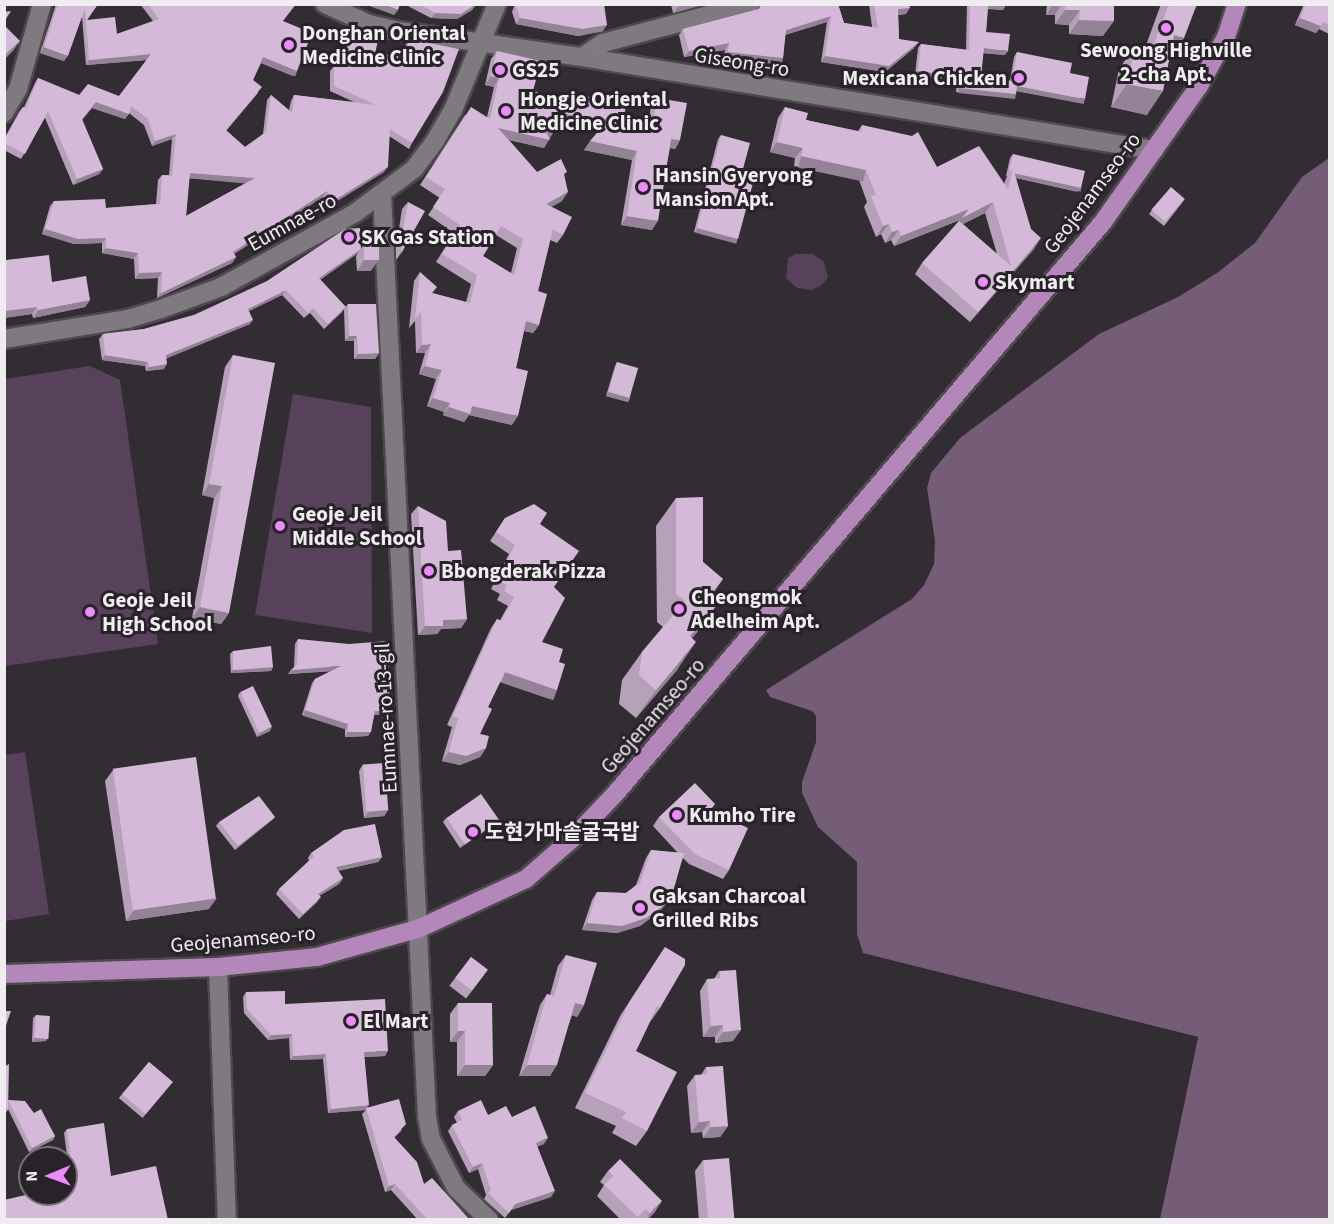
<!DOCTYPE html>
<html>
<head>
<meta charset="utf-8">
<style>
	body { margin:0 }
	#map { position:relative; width:1334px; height:1224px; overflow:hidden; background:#312d32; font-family:"Source Sans 3","Noto Sans KR",sans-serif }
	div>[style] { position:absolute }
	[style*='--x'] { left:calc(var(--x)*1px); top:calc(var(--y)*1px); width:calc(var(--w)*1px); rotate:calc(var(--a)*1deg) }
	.green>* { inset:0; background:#58425b }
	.water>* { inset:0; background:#755d78 }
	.pier>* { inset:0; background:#312d32 }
	.roads { filter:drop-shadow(2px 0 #4d494d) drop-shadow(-2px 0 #4d494d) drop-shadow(0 2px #4d494d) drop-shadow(0 -2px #4d494d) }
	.minor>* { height:18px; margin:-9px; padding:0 9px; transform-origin:9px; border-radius:9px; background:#7f7a80 }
	.major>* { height:18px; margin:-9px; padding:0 9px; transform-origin:9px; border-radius:9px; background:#b487bb }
	.wall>* { inset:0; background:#b6a0ba; transform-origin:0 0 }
	.shaded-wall>* { inset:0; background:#948297; transform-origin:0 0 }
	.building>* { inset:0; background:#d4bad8; transform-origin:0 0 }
	.dots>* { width:16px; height:16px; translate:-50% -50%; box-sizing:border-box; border:3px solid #272328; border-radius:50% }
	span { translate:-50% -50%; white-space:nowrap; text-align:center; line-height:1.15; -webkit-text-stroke:6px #272328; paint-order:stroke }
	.poi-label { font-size:21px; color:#f0edf0; font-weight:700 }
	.left { translate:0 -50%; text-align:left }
	.right { translate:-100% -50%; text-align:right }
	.street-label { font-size:21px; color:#f0edf0 }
	.frame { position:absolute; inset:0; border:6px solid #f0edf0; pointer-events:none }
	.north { position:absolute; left:18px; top:1146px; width:60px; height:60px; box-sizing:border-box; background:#272328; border:2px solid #777478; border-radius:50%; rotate:269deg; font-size:16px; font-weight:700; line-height:24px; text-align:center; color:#f0edf0 }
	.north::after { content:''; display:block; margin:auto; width:21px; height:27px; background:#ec8cfa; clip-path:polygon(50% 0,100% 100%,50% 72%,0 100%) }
</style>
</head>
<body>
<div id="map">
	<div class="green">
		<div style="clip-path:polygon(795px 254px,813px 254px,824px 262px,828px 277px,822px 285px,812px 290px,797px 288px,786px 278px,788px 258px)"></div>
		<div style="clip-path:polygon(90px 366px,120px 380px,158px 644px,5px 666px,5px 379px)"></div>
		<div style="clip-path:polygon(293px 394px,371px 407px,372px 633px,255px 615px)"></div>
		<div style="clip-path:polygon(25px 752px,49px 914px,5px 921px,5px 755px)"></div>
	</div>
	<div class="water">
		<div style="clip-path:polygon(1329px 158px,1329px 1219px,1160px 1219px,1198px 1037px,863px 953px,857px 934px,857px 862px,818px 827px,802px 793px,802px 782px,816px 742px,816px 716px,812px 711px,770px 697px,766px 690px,912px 599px,924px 585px,934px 564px,935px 541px,927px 488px,931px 473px,960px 438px,1099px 334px,1178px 297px,1217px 273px,1255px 243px,1302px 177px)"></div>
	</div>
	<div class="pier">
		<div style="clip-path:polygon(872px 957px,1198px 1037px,1160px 1219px,1194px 1039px)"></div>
	</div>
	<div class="roads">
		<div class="minor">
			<div style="--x:325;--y:4;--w:48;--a:24.4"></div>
			<div style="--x:369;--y:24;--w:31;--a:13"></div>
			<div style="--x:399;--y:31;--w:185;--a:8.1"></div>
			<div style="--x:582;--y:57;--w:580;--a:9.23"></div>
			<div style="--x:582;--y:57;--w:25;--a:-34"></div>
			<div style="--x:603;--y:43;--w:153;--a:-14.8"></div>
			<div style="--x:4;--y:113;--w:28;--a:-60"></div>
			<div style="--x:18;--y:89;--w:88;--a:-74.2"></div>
			<div style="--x:382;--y:194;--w:924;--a:87.21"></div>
			<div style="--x:427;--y:1117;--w:22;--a:80"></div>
			<div style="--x:431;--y:1139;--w:55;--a:63"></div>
			<div style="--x:456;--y:1188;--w:46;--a:44.1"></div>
			<div style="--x:4;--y:339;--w:126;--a:-9.2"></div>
			<div style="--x:128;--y:319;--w:34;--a:-17"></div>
			<div style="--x:161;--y:309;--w:64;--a:-20.1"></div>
			<div style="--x:221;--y:287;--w:153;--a:-28.9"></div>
			<div style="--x:355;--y:213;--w:74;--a:-36.7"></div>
			<div style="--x:414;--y:169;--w:35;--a:-53"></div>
			<div style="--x:435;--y:141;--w:36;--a:-60"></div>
			<div style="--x:453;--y:110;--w:115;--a:-67.5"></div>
			<div style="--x:218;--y:967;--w:253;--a:88"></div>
		</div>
		<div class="major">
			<div style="--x:4;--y:974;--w:214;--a:-1.9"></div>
			<div style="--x:218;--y:967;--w:100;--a:-5.8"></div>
			<div style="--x:317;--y:957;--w:107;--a:-15.7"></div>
			<div style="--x:420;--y:928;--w:117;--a:-24.8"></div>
			<div style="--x:526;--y:879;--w:62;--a:-41.1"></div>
			<div style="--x:573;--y:838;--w:61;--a:-46.3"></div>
			<div style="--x:615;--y:794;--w:752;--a:-49.53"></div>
			<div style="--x:1103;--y:222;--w:166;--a:-54.8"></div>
			<div style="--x:1199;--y:86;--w:56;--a:-61.1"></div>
			<div style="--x:1226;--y:37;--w:35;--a:-72"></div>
		</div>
	</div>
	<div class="wall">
		<div style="clip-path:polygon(evenodd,56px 4px,98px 4px,87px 20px,117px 34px,153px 21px,140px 4px,259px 4px,283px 21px,293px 76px,261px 63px,253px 80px,258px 93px,226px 131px,245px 147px,263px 134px,267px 100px,271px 95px,289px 110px,291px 101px,294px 95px,354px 102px,330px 91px,330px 71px,334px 66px,337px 66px,343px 38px,347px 32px,375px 54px,403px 56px,406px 45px,409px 39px,412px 143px,409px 149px,389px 136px,384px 172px,329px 206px,323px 197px,234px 254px,236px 257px,232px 263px,157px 298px,158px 278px,135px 279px,134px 259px,102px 253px,102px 243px,74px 244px,42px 234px,50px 206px,54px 201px,106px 208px,156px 204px,158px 180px,162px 175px,169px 175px,172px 139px,152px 146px,144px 125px,129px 113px,125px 119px,92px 108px,82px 120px,103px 169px,99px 174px,73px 185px,45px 118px,21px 159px,4px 150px,4px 139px,19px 112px,23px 107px,24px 107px,35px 83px,38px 78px,79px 95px,119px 96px,147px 60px,86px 65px,82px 17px,64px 61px,40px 53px,56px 4px,189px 178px,246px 183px,186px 216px,189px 178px)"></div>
		<div style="clip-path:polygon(404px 4px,476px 4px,472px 10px,457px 19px,431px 18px)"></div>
		<div style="clip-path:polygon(515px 4px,604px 4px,603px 31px,578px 36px,516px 24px,512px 12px)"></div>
		<div style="clip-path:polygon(671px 4px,705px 4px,673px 13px)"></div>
		<div style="clip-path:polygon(761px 4px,785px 4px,785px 6px,838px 4px,844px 23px,872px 27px,869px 4px,909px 4px,906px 14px,898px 15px,899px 39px,914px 48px,885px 72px,821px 62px,827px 22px,785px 35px,783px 58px,779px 64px,724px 58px,725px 50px,684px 57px,679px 35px,683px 29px,759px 9px)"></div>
		<div style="clip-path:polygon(967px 4px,1006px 4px,1003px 10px,988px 9px,986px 32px,1005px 55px,983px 53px,981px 76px,1010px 81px,1014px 57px,1017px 52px,1070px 73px,1082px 103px,1016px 91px,1016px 94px,1013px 98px,956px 92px,957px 80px,915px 75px,918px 48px,921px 44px,966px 50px)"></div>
		<div style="clip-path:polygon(1047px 4px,1114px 4px,1103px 36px,1069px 34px,1069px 25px,1055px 24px,1055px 15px,1046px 15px)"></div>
		<div style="clip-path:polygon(1161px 4px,1197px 4px,1169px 60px,1147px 115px,1111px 107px,1119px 69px,1135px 46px,1145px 48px)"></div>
		<div style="clip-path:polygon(1304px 4px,1329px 4px,1329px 34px,1319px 29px,1316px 33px,1295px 25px)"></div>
		<div style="clip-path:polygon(evenodd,497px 51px,533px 91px,622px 128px,647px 132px,651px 106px,657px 98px,680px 140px,675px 149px,670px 148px,652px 230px,621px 225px,632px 160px,584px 150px,601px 128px,556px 122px,549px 139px,544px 148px,509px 140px,537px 172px,564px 177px,562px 201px,551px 207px,563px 235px,557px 243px,550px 240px,538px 291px,539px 325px,533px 333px,524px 331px,516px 368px,512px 425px,469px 415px,464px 422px,443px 415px,444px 412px,427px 406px,436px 379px,419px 374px,425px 353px,416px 353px,415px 321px,409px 328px,414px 281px,420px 272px,432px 293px,466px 302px,471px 284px,436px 262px,454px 233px,428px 215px,440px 198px,420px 185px,465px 115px,487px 117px,494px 87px,485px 85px,491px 59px,497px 51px,496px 235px,517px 248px,511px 273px,483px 256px,496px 235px)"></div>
		<div style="clip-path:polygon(evenodd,785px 107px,806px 120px,858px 131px,862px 125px,937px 167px,1004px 184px,1007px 176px,1006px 176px,1010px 158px,1013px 154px,1078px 192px,1016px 178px,1034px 249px,970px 322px,915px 274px,922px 263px,960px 220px,894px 246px,891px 240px,885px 243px,881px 234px,876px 237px,864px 207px,867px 202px,859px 180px,794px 166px,795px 158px,770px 152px,778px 118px,785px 107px,985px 213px,997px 254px,963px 224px,985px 213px)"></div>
		<div style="clip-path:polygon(721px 135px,740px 180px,736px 243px,694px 232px,718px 139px)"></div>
		<div style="clip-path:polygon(1185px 199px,1164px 226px,1149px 214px,1152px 210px)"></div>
		<div style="clip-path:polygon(408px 202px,402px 252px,396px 260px,396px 248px,402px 209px)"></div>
		<div style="clip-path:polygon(364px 244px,371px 271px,357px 271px,356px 256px,358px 253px,320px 280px,342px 312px,324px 329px,310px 313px,304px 318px,282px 295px,249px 311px,250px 324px,166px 358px,164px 369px,146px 371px,145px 366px,102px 360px,99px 339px,103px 334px,144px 329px,194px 315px,361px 249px)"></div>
		<div style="clip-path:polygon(4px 248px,6px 260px,90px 300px,85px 307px,33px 318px,32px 314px,4px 318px)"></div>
		<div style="clip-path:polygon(348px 304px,379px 353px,375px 359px,354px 359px,354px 341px,345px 341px,344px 309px)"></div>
		<div style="clip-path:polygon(233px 355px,229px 613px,221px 624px,192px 618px,214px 498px,202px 495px,225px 367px)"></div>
		<div style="clip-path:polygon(617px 362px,630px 398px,628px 402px,606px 396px,615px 366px)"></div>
		<div style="clip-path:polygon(676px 498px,703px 562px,723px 579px,712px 595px,719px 602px,699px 630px,692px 638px,677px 670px,636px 718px,619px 704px,622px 680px,642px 652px,663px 627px,657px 622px,656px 526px)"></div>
		<div style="clip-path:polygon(418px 506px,448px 551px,467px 619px,461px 628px,441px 629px,437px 634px,418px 635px,411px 514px)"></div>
		<div style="clip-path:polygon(505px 518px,540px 524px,554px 587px,542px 642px,559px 662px,557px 690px,550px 699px,500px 682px,488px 707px,480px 734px,486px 748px,480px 757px,460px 765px,442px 761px,452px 727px,447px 725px,491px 628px,497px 619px,500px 620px,508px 606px,497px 600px,500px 594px,491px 589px,509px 554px,490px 541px)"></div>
		<div style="clip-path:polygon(298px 639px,387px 715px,374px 715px,368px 736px,345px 737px,345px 729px,302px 715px,312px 683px,315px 679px,331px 671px,288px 674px,291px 670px,294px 667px,295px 644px)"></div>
		<div style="clip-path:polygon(233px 651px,273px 667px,271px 671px,231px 673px,230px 654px)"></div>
		<div style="clip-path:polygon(240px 692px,270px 731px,257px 737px,238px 696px)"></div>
		<div style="clip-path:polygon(363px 764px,388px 810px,384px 816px,364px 818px,359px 771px)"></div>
		<div style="clip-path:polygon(113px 770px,209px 909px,126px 921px,105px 781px)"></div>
		<div style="clip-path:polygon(715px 804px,710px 811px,729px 870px,723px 879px,689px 864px,683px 858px,660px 911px,640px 926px,617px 933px,582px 930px,592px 900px,597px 892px,626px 893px,636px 885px,646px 858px,651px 850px,678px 853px,653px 826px,659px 817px)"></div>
		<div style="clip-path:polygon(275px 817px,272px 820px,235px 850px,216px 826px,219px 822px)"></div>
		<div style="clip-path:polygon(446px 818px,499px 820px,496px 823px,460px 848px,443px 822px)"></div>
		<div style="clip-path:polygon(311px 853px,382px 857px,378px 862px,338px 871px,343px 878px,339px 884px,319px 896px,317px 902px,299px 919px,276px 894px,279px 889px,309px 861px,308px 858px)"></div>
		<div style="clip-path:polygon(665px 947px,660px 1008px,650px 1022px,636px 1051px,647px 1131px,636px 1146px,612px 1133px,616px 1126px,575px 1108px,620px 1016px)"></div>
		<div style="clip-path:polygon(566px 955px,584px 1005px,577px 1017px,572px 1015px,550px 1076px,519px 1076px,540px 1005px,547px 994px,550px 995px,558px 966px)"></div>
		<div style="left:471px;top:957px;width:21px;height:36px;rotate:37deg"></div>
		<div style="clip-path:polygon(719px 971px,733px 1041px,715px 1043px,715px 1037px,703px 1037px,700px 991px,707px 979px,714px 979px)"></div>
		<div style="clip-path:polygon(246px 992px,285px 1004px,385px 1056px,364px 1057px,367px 1108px,402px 1130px,394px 1138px,424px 1184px,470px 1220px,418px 1220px,391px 1190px,385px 1192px,362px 1114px,366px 1110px,328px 1113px,323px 1059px,290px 1060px,289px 1038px,268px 1040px,244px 1013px,243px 997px)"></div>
		<div style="clip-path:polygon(458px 1003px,493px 1065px,485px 1076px,457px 1076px,457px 1042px,450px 1042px,450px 1014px)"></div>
		<div style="clip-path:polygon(36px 1015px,46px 1041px,32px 1042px,33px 1018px)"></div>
		<div style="left:149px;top:1062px;width:31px;height:47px;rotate:40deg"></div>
		<div style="clip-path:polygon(4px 1067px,8px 1100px,34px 1113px,55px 1136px,53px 1140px,29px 1152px,8px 1109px,5px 1114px,4px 1113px)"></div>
		<div style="clip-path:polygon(706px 1067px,728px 1126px,720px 1137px,703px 1138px,702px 1132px,691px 1133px,687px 1086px,695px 1075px,701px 1075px)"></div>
		<div style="clip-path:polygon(458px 1111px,488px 1115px,512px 1117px,544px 1144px,537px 1146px,551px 1197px,511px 1210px,505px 1218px,484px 1199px,486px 1195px,478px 1169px,469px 1173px,448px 1131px,452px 1125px,457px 1123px,454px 1117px)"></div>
		<div style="clip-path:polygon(67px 1129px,111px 1176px,71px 1185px,64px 1133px)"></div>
		<div style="clip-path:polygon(703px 1160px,734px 1220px,699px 1220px,695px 1171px)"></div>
		<div style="clip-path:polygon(608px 1171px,655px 1212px,647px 1220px,621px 1220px,597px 1196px,604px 1185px,600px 1182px)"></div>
	</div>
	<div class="shaded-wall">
		<div style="clip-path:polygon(364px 4px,383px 4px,398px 10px,394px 15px)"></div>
		<div style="clip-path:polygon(686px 4px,705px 4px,673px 13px,678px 7px)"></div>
		<div style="clip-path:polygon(988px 4px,1006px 5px,1003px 10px,985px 8px)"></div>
		<div style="clip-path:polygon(1053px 4px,1062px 4px,1055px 15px,1046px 15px)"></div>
		<div style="clip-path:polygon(476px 5px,472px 10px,457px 19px,431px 18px,435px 13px)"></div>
		<div style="clip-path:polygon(910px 8px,906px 14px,893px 15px,898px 9px)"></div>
		<div style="clip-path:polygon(1065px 10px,1080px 10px,1069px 25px,1055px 24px)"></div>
		<div style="clip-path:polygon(831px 16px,827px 22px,781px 36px,786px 30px)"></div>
		<div style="clip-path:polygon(520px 18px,607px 25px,603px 31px,578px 36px,516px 24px)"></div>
		<div style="clip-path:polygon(1300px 18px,1321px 26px,1316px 33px,1295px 25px)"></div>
		<div style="clip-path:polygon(1079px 20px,1114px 21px,1103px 36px,1069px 34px)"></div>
		<div style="clip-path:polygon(1174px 35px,1184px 38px,1168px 62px)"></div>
		<div style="clip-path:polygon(20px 41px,13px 51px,4px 60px,4px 56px)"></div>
		<div style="clip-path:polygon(919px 42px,914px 48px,885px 72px,821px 62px,825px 56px)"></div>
		<div style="clip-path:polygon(729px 43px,725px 50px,684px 57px,689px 51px)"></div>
		<div style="clip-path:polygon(44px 47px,68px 56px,64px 61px,40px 53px)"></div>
		<div style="clip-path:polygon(984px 48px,1008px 51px,1005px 55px,981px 53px)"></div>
		<div style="left:728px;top:52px;width:55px;height:7px;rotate:6deg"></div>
		<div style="clip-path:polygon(151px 54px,147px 60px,86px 65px,89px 60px)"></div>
		<div style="left:263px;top:57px;width:37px;height:6px;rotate:22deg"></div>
		<div style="left:918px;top:71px;width:42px;height:5px;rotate:7deg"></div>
		<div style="clip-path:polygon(491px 76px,499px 78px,494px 87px,485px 85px)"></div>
		<div style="clip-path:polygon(1127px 84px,1163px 91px,1147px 115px,1111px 107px)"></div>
		<div style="left:1017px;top:86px;width:69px;height:5px;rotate:11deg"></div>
		<div style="left:959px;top:88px;width:57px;height:5px;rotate:6deg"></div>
		<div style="clip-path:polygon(96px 102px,129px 114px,125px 119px,92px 108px,78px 124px)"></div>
		<div style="clip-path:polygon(558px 113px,608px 120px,602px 128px,552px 122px)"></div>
		<div style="clip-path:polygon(498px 128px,546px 132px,553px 133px,544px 148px,492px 136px)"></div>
		<div style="clip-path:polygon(176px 134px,172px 139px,152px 146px,155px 141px)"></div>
		<div style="clip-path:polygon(671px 139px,680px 140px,675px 149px,665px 147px)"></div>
		<div style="clip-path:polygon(590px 141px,637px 151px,632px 160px,584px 150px)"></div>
		<div style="clip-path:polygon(777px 142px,803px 148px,795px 158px,770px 152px)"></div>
		<div style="left:801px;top:156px;width:66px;height:12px;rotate:12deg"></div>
		<div style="clip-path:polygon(388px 167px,384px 172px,329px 206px,333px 201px)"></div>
		<div style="clip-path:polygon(103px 169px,99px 174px,73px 185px,77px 179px)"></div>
		<div style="clip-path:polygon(190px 173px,255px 178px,251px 184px,186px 178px)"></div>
		<div style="left:1012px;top:173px;width:71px;height:4px;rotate:12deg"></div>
		<div style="clip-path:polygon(327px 191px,323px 197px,229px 257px,233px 252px)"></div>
		<div style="clip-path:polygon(568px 192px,562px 201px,540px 213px,546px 204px)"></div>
		<div style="clip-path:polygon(993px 202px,985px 213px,954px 228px,960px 220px,894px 246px,901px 236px,969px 209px)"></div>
		<div style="clip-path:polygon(627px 216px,658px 221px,652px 230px,621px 225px)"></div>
		<div style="clip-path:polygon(889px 224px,881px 234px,876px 237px,883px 226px)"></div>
		<div style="left:697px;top:228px;width:42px;height:5px;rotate:15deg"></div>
		<div style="clip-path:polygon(45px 229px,106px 238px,102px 243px,74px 244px,42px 234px)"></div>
		<div style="clip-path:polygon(899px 230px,891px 240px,885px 243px,892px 232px)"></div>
		<div style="clip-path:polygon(1041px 238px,1034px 249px,970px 322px,978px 312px)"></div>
		<div style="clip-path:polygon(106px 248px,138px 253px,134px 259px,102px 253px)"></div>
		<div style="clip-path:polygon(361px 249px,358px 253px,315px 283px,319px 278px)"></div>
		<div style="clip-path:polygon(236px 257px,232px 263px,157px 298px,161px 293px)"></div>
		<div style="clip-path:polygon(379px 259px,371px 271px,357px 271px,364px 260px)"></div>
		<div style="clip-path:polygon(162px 272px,158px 278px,135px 279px,139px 273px)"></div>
		<div style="clip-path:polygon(286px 290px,282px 295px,245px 313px,248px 309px)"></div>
		<div style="clip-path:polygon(90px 300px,85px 307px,33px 318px,38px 310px)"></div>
		<div style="clip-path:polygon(37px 307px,32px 314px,4px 318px,4px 311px)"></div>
		<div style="clip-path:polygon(346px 307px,342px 312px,324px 329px,328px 324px)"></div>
		<div style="clip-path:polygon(253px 320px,250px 324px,163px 360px,166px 355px)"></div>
		<div style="clip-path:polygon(526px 321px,539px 325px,533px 333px,521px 330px)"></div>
		<div style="clip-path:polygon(349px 336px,357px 336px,354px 341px,345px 341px)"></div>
		<div style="clip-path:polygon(431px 344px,425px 353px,416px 353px,422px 345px)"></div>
		<div style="clip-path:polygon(379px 353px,375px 359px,354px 359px,358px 354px)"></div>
		<div style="clip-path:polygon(105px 355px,148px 362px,145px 366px,102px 360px)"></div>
		<div style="clip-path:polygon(167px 364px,164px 369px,146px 371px,149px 367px)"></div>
		<div style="clip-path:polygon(425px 366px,442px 370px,436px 379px,419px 374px)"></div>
		<div style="clip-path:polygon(609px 392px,630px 398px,628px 402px,606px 396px)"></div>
		<div style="clip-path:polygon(433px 398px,450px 403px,444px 412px,427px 406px)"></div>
		<div style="clip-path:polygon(472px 406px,518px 416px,512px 425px,469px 415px,464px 422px,443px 415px,449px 407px)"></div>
		<div style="clip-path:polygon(209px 484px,222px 486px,214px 498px,202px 495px)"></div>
		<div style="clip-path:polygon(719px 602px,699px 630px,670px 664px,690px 636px)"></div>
		<div style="clip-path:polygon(200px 607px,229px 613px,221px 624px,192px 618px)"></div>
		<div style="clip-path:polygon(467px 619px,461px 628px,441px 629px,437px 634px,418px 635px,425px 626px,443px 620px)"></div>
		<div style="clip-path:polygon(696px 642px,677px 670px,636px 718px,656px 690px)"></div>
		<div style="clip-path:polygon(341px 666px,338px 671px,288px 674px,291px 670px)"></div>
		<div style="clip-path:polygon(273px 667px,271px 671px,231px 673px,233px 670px)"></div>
		<div style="left:505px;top:672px;width:55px;height:11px;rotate:19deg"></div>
		<div style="left:305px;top:710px;width:45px;height:6px;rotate:18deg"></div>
		<div style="clip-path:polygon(375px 711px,390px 711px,387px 715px,372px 715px)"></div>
		<div style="clip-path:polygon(272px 727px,270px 731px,257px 737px,259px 733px)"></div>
		<div style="clip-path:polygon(348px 732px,371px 732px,368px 736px,345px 737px)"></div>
		<div style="clip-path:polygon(486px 748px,480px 757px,460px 765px,442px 761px,449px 752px)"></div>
		<div style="clip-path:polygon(388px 810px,384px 816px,364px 818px,368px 812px)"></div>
		<div style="clip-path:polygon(275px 817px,272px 820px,235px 850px,238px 846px)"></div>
		<div style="clip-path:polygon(499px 820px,496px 823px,460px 848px,463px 844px)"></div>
		<div style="clip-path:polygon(382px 857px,378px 862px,332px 872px,336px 867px)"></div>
		<div style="clip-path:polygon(343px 878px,339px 884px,314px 899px,318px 894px)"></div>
		<div style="clip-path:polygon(321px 897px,317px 902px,299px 919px,303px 914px)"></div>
		<div style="clip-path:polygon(217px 898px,209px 909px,126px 921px,134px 910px)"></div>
		<div style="clip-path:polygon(666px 904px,660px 911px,640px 926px,617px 933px,582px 930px,587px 923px)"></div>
		<div style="clip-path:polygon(575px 1003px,584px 1005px,577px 1017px,568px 1014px)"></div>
		<div style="clip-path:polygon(723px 1025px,715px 1037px,703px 1037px,711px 1026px)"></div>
		<div style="clip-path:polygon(741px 1030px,733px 1041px,715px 1043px,723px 1032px)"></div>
		<div style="clip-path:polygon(458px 1031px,465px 1031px,457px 1042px,450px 1042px)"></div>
		<div style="clip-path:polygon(292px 1034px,289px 1038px,268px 1040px,271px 1035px)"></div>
		<div style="clip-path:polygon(34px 1038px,48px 1038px,46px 1041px,32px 1042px)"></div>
		<div style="clip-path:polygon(388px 1051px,385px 1056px,361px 1057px,364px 1052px)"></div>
		<div style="clip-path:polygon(326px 1054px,323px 1059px,290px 1060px,293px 1056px)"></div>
		<div style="clip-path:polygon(465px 1065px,493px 1065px,485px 1076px,457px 1076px)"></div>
		<div style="clip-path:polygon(527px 1065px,557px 1065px,550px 1076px,519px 1076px)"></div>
		<div style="clip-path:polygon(369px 1105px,366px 1110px,328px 1113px,331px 1109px)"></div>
		<div style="clip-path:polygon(710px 1121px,702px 1132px,691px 1133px,699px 1122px)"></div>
		<div style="clip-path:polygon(728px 1126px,720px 1137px,703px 1138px,711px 1127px)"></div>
		<div style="clip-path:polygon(55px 1136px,53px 1140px,29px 1152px,32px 1148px)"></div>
		<div style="clip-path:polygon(548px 1138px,544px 1144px,532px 1149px,536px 1143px)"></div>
		<div style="clip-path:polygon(482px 1163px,478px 1169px,469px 1173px,473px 1167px)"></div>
		<div style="clip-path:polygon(395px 1184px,391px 1190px,385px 1192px,389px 1186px)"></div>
		<div style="clip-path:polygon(555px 1191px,551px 1197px,511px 1210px,505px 1218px,515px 1204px)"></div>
		<div style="clip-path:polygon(662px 1201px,655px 1212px,647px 1220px,646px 1220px,650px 1213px)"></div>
	</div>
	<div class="building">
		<div style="clip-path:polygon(evenodd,58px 4px,98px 4px,87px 20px,115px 17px,117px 34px,159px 19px,148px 4px,259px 4px,261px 6px,262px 4px,296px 4px,283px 21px,312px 33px,297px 71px,263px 57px,253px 80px,262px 87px,226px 130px,245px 147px,266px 132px,271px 95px,292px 113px,294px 95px,376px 105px,334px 86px,334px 66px,339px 66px,347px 32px,378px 40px,375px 54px,406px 56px,409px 39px,459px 49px,443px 92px,412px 143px,390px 129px,388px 167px,333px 201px,327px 191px,233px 252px,236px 257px,161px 293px,162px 272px,139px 273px,138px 253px,106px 248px,106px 238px,78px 239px,45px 229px,54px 201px,105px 199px,106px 208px,160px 204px,162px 175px,172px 176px,176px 134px,155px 141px,148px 119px,131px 106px,129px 114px,96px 102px,82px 119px,103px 169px,77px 179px,48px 111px,25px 154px,4px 143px,4px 140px,23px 107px,26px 108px,38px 78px,79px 95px,88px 84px,119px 96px,151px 54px,89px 60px,85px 8px,68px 56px,44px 47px,58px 4px,190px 173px,255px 178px,186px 216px,190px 173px)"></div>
		<div style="clip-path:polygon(383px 4px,400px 4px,398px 10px)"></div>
		<div style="clip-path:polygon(419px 4px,476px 4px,461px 14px,435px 13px)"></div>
		<div style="clip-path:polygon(517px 4px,604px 4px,607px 25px,582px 29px,520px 18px,516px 6px)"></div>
		<div style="clip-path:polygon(762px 4px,785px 4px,785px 6px,789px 4px,838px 4px,844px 23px,878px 28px,874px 4px,909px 4px,910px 8px,898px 9px,899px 39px,919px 42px,889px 66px,825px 56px,831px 16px,786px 30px,783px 58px,728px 52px,729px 43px,689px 51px,683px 29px,759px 9px)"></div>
		<div style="clip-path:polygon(970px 4px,988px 4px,986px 32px,1010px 34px,1008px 51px,984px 48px,981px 76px,1012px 81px,1017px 52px,1072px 63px,1070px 73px,1089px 77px,1085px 99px,1017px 86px,1016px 94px,959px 88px,960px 76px,918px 71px,921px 44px,969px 50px)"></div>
		<div style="clip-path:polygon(1065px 4px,1114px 4px,1114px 21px,1079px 20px,1080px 10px,1065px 10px)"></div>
		<div style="clip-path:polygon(1169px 4px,1197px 4px,1184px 38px,1174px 35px,1163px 91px,1127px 84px,1135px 46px,1152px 49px)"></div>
		<div style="clip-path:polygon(1306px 4px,1329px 4px,1329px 25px,1323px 22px,1321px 26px,1300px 18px)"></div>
		<div style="clip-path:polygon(11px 11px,4px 22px,4px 12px)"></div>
		<div style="clip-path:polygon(4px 25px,20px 41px,4px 56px)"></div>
		<div style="clip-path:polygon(evenodd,497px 51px,541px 61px,533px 91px,568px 99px,584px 95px,618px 107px,628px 95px,622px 128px,651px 133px,657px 98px,687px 103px,680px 140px,671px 139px,658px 221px,627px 216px,637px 151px,590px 141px,608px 120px,558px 113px,553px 133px,546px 132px,550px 140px,498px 128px,537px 172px,561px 159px,567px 172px,564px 174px,568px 192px,546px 204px,572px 217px,563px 235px,553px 229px,538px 291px,547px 294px,539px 325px,526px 321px,516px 368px,528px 371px,518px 416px,472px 406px,470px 414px,449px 407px,450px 403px,433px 398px,442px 370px,425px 366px,431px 344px,422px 345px,421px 312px,415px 319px,420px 272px,437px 287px,432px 293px,470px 303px,477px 275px,442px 254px,460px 225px,433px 207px,445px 189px,426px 177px,471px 107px,490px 119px,499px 78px,491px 76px,497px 51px,501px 226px,523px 239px,514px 275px,483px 256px,501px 226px)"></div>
		<div style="clip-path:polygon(785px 107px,808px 113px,806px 120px,861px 132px,862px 125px,912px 136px,918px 132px,937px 167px,979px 146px,1008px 189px,1013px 168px,1031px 229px,1041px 238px,978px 312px,922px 263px,959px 221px,1011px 266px,993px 202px,962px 218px,969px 209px,901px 236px,899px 230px,892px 232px,889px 224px,883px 226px,871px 196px,876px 195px,866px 170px,801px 156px,803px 148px,777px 142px)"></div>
		<div style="clip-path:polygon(721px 135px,750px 143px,740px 180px,753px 183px,738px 239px,697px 228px)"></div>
		<div style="clip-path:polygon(1013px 154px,1085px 171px,1081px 188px,1014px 173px,1013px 168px,1010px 172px,1009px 172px)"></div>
		<div style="left:1171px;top:187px;width:18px;height:30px;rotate:41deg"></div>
		<div style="clip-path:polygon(408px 202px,425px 211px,402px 252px,401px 240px)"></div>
		<div style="clip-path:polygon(360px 228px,361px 249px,319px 278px,346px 307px,328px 324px,313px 308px,308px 313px,286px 290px,248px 309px,253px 320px,166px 355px,167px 364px,149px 367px,148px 362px,105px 355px,103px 334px,144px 329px,194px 315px,267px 281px,345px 229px)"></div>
		<div style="left:364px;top:244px;width:15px;height:16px"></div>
		<div style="clip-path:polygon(4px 248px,6px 260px,49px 255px,52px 282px,86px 276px,90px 300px,38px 310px,37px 307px,4px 311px)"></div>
		<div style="clip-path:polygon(348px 304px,376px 304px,379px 353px,358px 354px,357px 336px,349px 336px)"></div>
		<div style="clip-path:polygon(233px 355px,275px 363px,229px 613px,200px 607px,222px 486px,209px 484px)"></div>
		<div style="left:617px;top:362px;width:22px;height:31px;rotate:16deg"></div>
		<div style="clip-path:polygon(703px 497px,703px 562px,723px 579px,710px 594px,719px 602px,690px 636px,696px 642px,656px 690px,639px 675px,642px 652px,685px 601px,676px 594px,676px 498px)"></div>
		<div style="clip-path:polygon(534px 504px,547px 513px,540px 524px,579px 551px,554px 587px,565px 598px,542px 642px,563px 649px,559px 662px,565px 664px,557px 690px,505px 672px,488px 707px,492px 709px,480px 734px,489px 736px,486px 748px,466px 756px,449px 752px,458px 718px,453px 716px,497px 619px,501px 621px,514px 597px,504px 591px,507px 585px,497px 580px,515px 545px,496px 532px,505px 518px)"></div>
		<div style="clip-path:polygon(418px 506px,446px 521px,448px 551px,461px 550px,467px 619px,443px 620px,443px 626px,425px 626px)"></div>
		<div style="clip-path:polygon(298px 639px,349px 644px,388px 641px,390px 711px,375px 711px,371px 732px,348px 732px,348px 724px,305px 710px,315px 679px,341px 666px,291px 670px,297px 665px)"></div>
		<div style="clip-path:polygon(271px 646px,273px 667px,233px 670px,233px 651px)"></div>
		<div style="left:253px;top:686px;width:45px;height:14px;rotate:65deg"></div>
		<div style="left:196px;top:757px;width:143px;height:84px;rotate:82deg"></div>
		<div style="left:385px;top:763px;width:47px;height:22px;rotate:86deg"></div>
		<div style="clip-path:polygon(695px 783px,715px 804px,709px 810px,748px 828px,729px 870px,695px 854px,659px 817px)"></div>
		<div style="left:481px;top:794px;width:32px;height:42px;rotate:55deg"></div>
		<div style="clip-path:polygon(259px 796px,275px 817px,238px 846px,219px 822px)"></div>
		<div style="clip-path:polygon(375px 824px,382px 857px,336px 867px,343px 878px,318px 894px,321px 897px,303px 914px,279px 889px,314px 856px,311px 853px,344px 830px)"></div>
		<div style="clip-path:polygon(651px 850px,684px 853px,673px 892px,666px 904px,646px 918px,622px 926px,587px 923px,597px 892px,626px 893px,640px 883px)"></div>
		<div style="clip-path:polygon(665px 947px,685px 959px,685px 965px,660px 1008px,657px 1006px,636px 1051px,677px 1072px,647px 1131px,622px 1118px,626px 1112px,585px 1093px,630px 1001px)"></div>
		<div style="clip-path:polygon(566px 955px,597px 963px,584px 1005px,575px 1003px,557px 1065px,527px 1065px,547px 994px,554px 996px)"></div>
		<div style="left:471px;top:957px;width:21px;height:26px;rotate:37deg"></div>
		<div style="clip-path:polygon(736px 970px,741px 1030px,723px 1032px,723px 1025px,711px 1026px,707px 979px,720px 978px,719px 971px)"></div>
		<div style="clip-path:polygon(285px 991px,285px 1004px,385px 999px,388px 1051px,364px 1052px,369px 1105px,331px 1109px,326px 1054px,293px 1056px,292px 1034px,271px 1035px,247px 1009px,246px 992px)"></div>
		<div style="clip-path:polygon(458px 1003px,492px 1003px,493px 1065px,465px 1065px,465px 1031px,458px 1031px)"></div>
		<div style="clip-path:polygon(4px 1011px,11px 1011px,4px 1031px)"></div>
		<div style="left:36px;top:1015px;width:14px;height:23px;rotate:4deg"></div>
		<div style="left:149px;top:1062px;width:31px;height:42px;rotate:40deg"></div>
		<div style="clip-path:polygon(9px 1064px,8px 1111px,4px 1104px,4px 1067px)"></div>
		<div style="clip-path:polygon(723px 1066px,728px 1126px,711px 1127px,710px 1121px,699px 1122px,695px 1075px,707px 1074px,706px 1067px)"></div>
		<div style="clip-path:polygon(399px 1099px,406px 1124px,394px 1137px,417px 1162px,424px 1184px,432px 1178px,470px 1220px,428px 1220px,395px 1184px,389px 1186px,366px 1108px)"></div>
		<div style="clip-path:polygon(8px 1100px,25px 1101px,34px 1113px,41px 1109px,55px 1136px,32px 1148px)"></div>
		<div style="clip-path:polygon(481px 1100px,488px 1115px,506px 1106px,512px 1117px,535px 1106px,548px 1138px,536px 1143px,555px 1191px,515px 1204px,509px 1213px,488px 1193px,491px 1190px,482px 1163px,473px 1167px,452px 1125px,462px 1120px,458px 1111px)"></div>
		<div style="clip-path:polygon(104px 1123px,111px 1176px,156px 1166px,168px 1220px,4px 1220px,4px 1200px,30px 1194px,66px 1194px,66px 1186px,74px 1184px,67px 1129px)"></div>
		<div style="left:729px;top:1158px;width:62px;height:26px;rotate:85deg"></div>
		<div style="clip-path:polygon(620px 1159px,662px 1201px,650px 1213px,646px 1209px,638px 1217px,604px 1185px,613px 1176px,608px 1171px)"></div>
	</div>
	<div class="dots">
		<div style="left:1166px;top:28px;background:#ec8cfa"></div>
		<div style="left:289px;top:45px;background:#ec8cfa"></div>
		<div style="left:500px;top:70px;background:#ec8cfa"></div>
		<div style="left:1019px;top:78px;background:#ec8cfa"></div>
		<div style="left:506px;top:111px;background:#ec8cfa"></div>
		<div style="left:643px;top:187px;background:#ec8cfa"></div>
		<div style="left:349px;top:237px;background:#ec8cfa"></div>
		<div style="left:983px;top:282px;background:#ec8cfa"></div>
		<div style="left:280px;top:526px;background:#ec8cfa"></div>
		<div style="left:429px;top:571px;background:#ec8cfa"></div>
		<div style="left:679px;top:609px;background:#ec8cfa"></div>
		<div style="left:90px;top:612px;background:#ec8cfa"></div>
		<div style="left:677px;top:815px;background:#ec8cfa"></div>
		<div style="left:473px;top:832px;background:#ec8cfa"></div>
		<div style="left:640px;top:908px;background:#ec8cfa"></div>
		<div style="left:351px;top:1021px;background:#ec8cfa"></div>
	</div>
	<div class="poi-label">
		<span class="left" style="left:302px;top:45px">Donghan Oriental<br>Medicine Clinic</span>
		<span style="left:1166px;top:62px">Sewoong Highville<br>2-cha Apt.</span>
		<span class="left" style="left:512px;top:70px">GS25</span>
		<span class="right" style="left:1007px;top:78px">Mexicana Chicken</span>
		<span class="left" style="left:520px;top:111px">Hongje Oriental<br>Medicine Clinic</span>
		<span class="left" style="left:655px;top:187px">Hansin Gyeryong<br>Mansion Apt.</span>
		<span class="left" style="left:361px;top:237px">SK Gas Station</span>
		<span class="left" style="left:995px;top:282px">Skymart</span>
		<span class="left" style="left:292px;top:526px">Geoje Jeil<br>Middle School</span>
		<span class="left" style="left:441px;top:571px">Bbongderak Pizza</span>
		<span class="left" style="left:691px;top:609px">Cheongmok<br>Adelheim Apt.</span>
		<span class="left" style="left:102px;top:612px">Geoje Jeil<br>High School</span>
		<span class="left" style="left:689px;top:815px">Kumho Tire</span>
		<span class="left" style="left:485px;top:832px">도현가마솥굴국밥</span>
		<span class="left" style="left:652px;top:908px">Gaksan Charcoal<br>Grilled Ribs</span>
		<span class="left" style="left:363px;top:1021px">El Mart</span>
	</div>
	<div class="street-label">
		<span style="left:742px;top:62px;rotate:9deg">Giseong-ro</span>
		<span style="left:1092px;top:193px;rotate:-53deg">Geojenamseo-ro</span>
		<span style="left:292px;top:222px;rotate:-29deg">Eumnae-ro</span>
		<span style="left:653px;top:716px;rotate:-49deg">Geojenamseo-ro</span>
		<span style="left:386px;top:718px;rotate:-93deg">Eumnae-ro 13-gil</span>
		<span style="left:243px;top:939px;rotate:-5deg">Geojenamseo-ro</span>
	</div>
	<div class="frame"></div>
	<div class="north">N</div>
</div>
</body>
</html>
